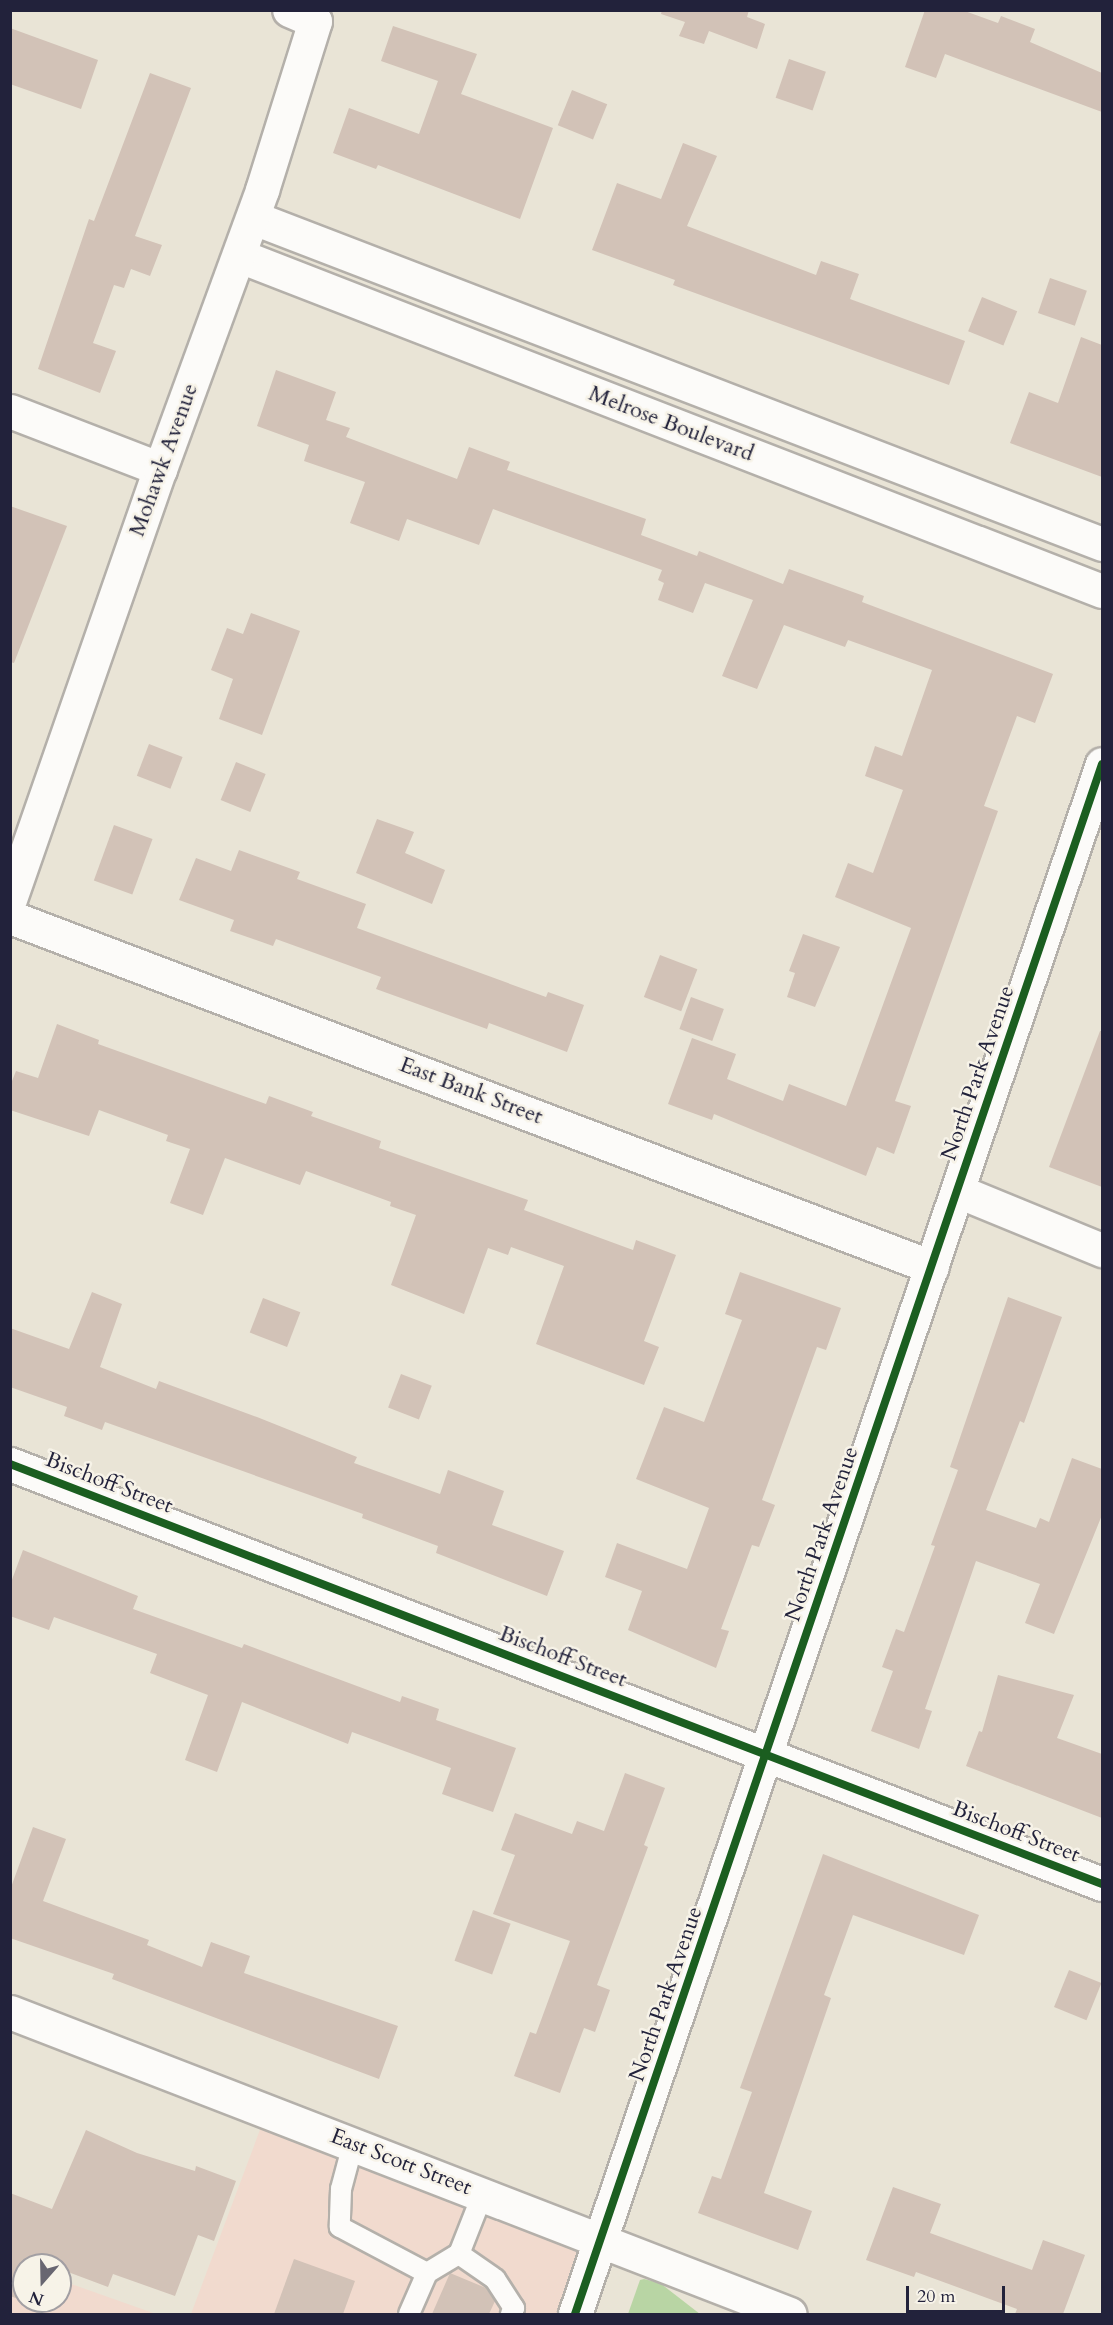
<!DOCTYPE html>
<html>
<head>
<meta charset="utf-8">
<style>
	body { margin:0 }
	#map { position:relative; width:1113px; height:2325px; overflow:hidden; background:#e9e4d6; font-family:Cardo,serif }
	div>[style] { position:absolute }
	[style*='--x'] { left:calc(var(--x)*1px); top:calc(var(--y)*1px); width:calc(var(--w)*1px); rotate:calc(var(--a)*1deg) }
	.built>* { inset:0; background:#f1dace }
	.green>* { inset:0; background:#b8d5a4 }
	.building>* { inset:0; background:#d2c2b7; transform-origin:0 0 }
	.roads { filter:drop-shadow(2px 0 #b4b0aa) drop-shadow(-2px 0 #b4b0aa) drop-shadow(0 2px #b4b0aa) drop-shadow(0 -2px #b4b0aa) }
	.service>* { height:20px; margin:-10px; padding:0 10px; transform-origin:10px; border-radius:10px; background:#fcfbf9 }
	.minor>* { height:33px; margin:-16.5px; padding:0 16.5px; transform-origin:16.5px; border-radius:16.5px; background:#fcfbf9 }
	.cycleway>* { height:8px; margin:-4px; padding:0 4px; transform-origin:4px; border-radius:4px; background:#1b5e20 }
	span { translate:-50% -50%; white-space:nowrap; text-align:center; line-height:1.15; -webkit-text-stroke:5px #f7f3e8; paint-order:stroke }
	.street-label { font-size:22px; color:#22223b }
	.frame { position:absolute; inset:0; border:12px solid #22223b; pointer-events:none }
	.north { position:absolute; left:12px; top:2253px; width:60px; height:60px; box-sizing:border-box; background:#f7f3e8; border:2px solid #a29fa3; border-radius:50%; rotate:200deg; font-size:16px; font-weight:700; line-height:24px; text-align:center; color:#22223b }
	.north::after { content:''; display:block; margin:auto; width:21px; height:27px; background:#686671; clip-path:polygon(50% 0,100% 100%,50% 72%,0 100%) }
	.scale { position:absolute; left:906px; top:2286px; width:99px; height:27px; box-sizing:border-box; border:3px solid #22223b; border-top:0; padding-left:8px; font-size:18px; line-height:21px; white-space:nowrap; color:#22223b; -webkit-text-stroke:4px #f7f3e8; paint-order:stroke }
</style>
</head>
<body>
<div id="map">
	<div class="built">
		<div style="clip-path:polygon(267px 2111px,601px 2239px,575px 2314px,191px 2314px)"></div>
		<div style="clip-path:polygon(10px 2246px,63px 2266px,60px 2274px,60px 2265px,24px 2265px,24px 2301px,60px 2301px,60px 2280px,156px 2314px,11px 2314px)"></div>
	</div>
	<div class="green">
		<div style="clip-path:polygon(644px 2279px,660px 2283px,700px 2314px,628px 2314px,640px 2280px)"></div>
	</div>
	<div class="building">
		<div style="clip-path:polygon(662px 10px,749px 10px,747px 17px,765px 24px,757px 49px,709px 31px,704px 44px,679px 36px,685px 22px,661px 14px)"></div>
		<div style="clip-path:polygon(925px 10px,962px 10px,998px 23px,1001px 16px,1035px 29px,1030px 42px,1102px 73px,1102px 112px,945px 54px,936px 78px,905px 67px)"></div>
		<div style="clip-path:polygon(393px 26px,477px 54px,461px 94px,553px 128px,520px 219px,378px 165px,376px 169px,333px 153px,349px 108px,419px 134px,438px 81px,381px 61px)"></div>
		<div style="clip-path:polygon(10px 28px,98px 60px,81px 109px,10px 84px)"></div>
		<div style="left:789px;top:59px;width:39px;height:41px;rotate:19deg"></div>
		<div style="clip-path:polygon(150px 73px,191px 88px,135px 236px,162px 245px,150px 276px,131px 269px,124px 288px,114px 285px,93px 343px,116px 351px,100px 393px,38px 369px,89px 219px,94px 221px)"></div>
		<div style="left:572px;top:90px;width:38px;height:38px;rotate:22deg"></div>
		<div style="clip-path:polygon(683px 143px,717px 156px,687px 226px,816px 275px,821px 261px,859px 274px,850px 299px,965px 341px,949px 385px,673px 285px,675px 280px,592px 250px,617px 183px,661px 199px)"></div>
		<div style="left:1050px;top:278px;width:39px;height:37px;rotate:19deg"></div>
		<div style="left:982px;top:297px;width:38px;height:37px;rotate:22deg"></div>
		<div style="clip-path:polygon(1081px 337px,1102px 345px,1102px 477px,1010px 443px,1029px 392px,1058px 403px)"></div>
		<div style="clip-path:polygon(276px 370px,336px 392px,326px 420px,350px 428px,346px 437px,457px 479px,469px 447px,510px 462px,507px 470px,646px 519px,641px 535px,697px 556px,699px 551px,783px 584px,789px 569px,864px 596px,862px 602px,1053px 674px,1035px 723px,1017px 716px,984px 806px,998px 811px,895px 1101px,911px 1106px,894px 1154px,877px 1147px,866px 1176px,714px 1114px,712px 1120px,668px 1104px,692px 1038px,736px 1054px,727px 1079px,783px 1101px,789px 1084px,846px 1106px,911px 928px,835px 897px,848px 863px,873px 873px,903px 790px,865px 776px,875px 746px,902px 756px,932px 670px,848px 640px,845px 647px,784px 625px,757px 689px,722px 676px,753px 600px,705px 583px,693px 613px,658px 600px,664px 583px,658px 580px,662px 570px,493px 509px,479px 545px,407px 519px,399px 541px,350px 523px,365px 482px,304px 461px,309px 445px,257px 426px)"></div>
		<div style="clip-path:polygon(10px 506px,67px 526px,14px 663px,10px 662px)"></div>
		<div style="clip-path:polygon(251px 613px,300px 631px,262px 735px,219px 719px,233px 679px,211px 670px,227px 628px,243px 634px)"></div>
		<div style="left:149px;top:744px;width:36px;height:34px;rotate:21deg"></div>
		<div style="left:236px;top:762px;width:32px;height:41px;rotate:22deg"></div>
		<div style="clip-path:polygon(377px 819px,414px 832px,405px 853px,445px 870px,432px 904px,356px 873px)"></div>
		<div style="left:114px;top:825px;width:41px;height:59px;rotate:20deg"></div>
		<div style="clip-path:polygon(239px 850px,300px 872px,297px 879px,366px 904px,357px 928px,546px 997px,548px 992px,584px 1005px,567px 1052px,489px 1023px,487px 1029px,376px 989px,381px 977px,276px 939px,273px 946px,230px 931px,234px 920px,179px 900px,196px 858px,231px 871px)"></div>
		<div style="clip-path:polygon(803px 934px,840px 947px,815px 1007px,787px 997px,795px 973px,789px 971px)"></div>
		<div style="left:660px;top:955px;width:40px;height:45px;rotate:21deg"></div>
		<div style="left:691px;top:997px;width:35px;height:34px;rotate:20deg"></div>
		<div style="clip-path:polygon(57px 1024px,99px 1040px,98px 1044px,266px 1104px,269px 1096px,313px 1112px,311px 1116px,381px 1141px,379px 1148px,528px 1200px,524px 1210px,633px 1250px,636px 1240px,676px 1255px,644px 1341px,659px 1347px,644px 1385px,536px 1344px,564px 1266px,511px 1247px,508px 1255px,488px 1248px,464px 1314px,391px 1285px,416px 1215px,390px 1206px,391px 1202px,306px 1171px,300px 1185px,225px 1158px,203px 1215px,170px 1203px,190px 1149px,166px 1141px,168px 1135px,99px 1110px,89px 1136px,10px 1110px,10px 1086px,16px 1071px,38px 1078px)"></div>
		<div style="clip-path:polygon(1100px 1031px,1102px 1031px,1102px 1187px,1049px 1167px)"></div>
		<div style="clip-path:polygon(740px 1272px,841px 1308px,826px 1350px,817px 1347px,762px 1500px,775px 1505px,759px 1547px,752px 1545px,721px 1629px,729px 1631px,716px 1668px,628px 1630px,642px 1591px,605px 1577px,617px 1543px,687px 1569px,709px 1508px,636px 1479px,664px 1407px,704px 1422px,742px 1320px,725px 1314px)"></div>
		<div style="clip-path:polygon(92px 1292px,122px 1304px,100px 1367px,156px 1389px,159px 1381px,257px 1417px,357px 1457px,354px 1463px,440px 1494px,448px 1470px,504px 1491px,492px 1525px,564px 1551px,547px 1596px,436px 1553px,438px 1546px,362px 1518px,363px 1514px,105px 1422px,102px 1430px,64px 1416px,67px 1407px,10px 1387px,10px 1328px,69px 1349px)"></div>
		<div style="clip-path:polygon(1008px 1297px,1062px 1317px,1024px 1423px,1020px 1421px,986px 1510px,1036px 1528px,1040px 1518px,1049px 1522px,1072px 1458px,1102px 1469px,1102px 1515px,1054px 1634px,1025px 1623px,1040px 1584px,976px 1561px,925px 1709px,932px 1711px,919px 1749px,871px 1731px,893px 1671px,882px 1667px,896px 1629px,904px 1632px,935px 1546px,931px 1545px,958px 1470px,950px 1467px)"></div>
		<div style="left:263px;top:1298px;width:40px;height:37px;rotate:21deg"></div>
		<div style="left:401px;top:1374px;width:33px;height:36px;rotate:21deg"></div>
		<div style="clip-path:polygon(23px 1550px,138px 1596px,133px 1609px,242px 1648px,244px 1644px,400px 1702px,402px 1696px,439px 1709px,436px 1720px,516px 1748px,493px 1812px,442px 1794px,451px 1768px,352px 1732px,348px 1744px,242px 1702px,217px 1772px,185px 1760px,208px 1695px,150px 1673px,157px 1654px,54px 1617px,49px 1630px,10px 1616px,10px 1585px)"></div>
		<div style="clip-path:polygon(998px 1675px,1074px 1695px,1057px 1738px,1102px 1754px,1102px 1818px,966px 1766px,979px 1731px,982px 1732px)"></div>
		<div style="clip-path:polygon(625px 1773px,665px 1788px,644px 1845px,648px 1847px,597px 1985px,610px 1990px,595px 2032px,584px 2028px,560px 2093px,514px 2076px,530px 2032px,536px 2034px,570px 1941px,493px 1914px,515px 1855px,501px 1850px,515px 1813px,572px 1834px,577px 1821px,604px 1831px)"></div>
		<div style="clip-path:polygon(33px 1827px,66px 1839px,43px 1901px,149px 1940px,147px 1945px,202px 1967px,211px 1942px,250px 1956px,244px 1973px,398px 2026px,379px 2079px,112px 1979px,114px 1974px,10px 1938px,10px 1890px)"></div>
		<div style="clip-path:polygon(823px 1854px,979px 1915px,964px 1955px,853px 1915px,824px 1995px,831px 1998px,764px 2193px,812px 2211px,798px 2250px,698px 2213px,712px 2176px,721px 2179px,752px 2092px,740px 2088px)"></div>
		<div style="left:473px;top:1910px;width:40px;height:54px;rotate:20deg"></div>
		<div style="left:1069px;top:1970px;width:35px;height:40px;rotate:22deg"></div>
		<div style="clip-path:polygon(86px 2130px,137px 2153px,195px 2171px,196px 2166px,236px 2181px,214px 2241px,198px 2235px,175px 2296px,113px 2274px,108px 2287px,60px 2269px,60px 2265px,24px 2265px,24px 2301px,40px 2301px,38px 2306px,10px 2296px,10px 2193px,52px 2209px)"></div>
		<div style="clip-path:polygon(893px 2187px,941px 2204px,930px 2233px,1032px 2270px,1043px 2240px,1085px 2255px,1063px 2314px,1015px 2314px,1017px 2309px,916px 2272px,914px 2277px,866px 2260px)"></div>
		<div style="clip-path:polygon(294px 2259px,355px 2281px,343px 2314px,274px 2314px)"></div>
		<div style="clip-path:polygon(450px 2273px,486px 2288px,495px 2301px,489px 2314px,432px 2314px)"></div>
	</div>
	<div class="roads">
		<div class="service">
			<div style="--x:353;--y:2144;--w:47;--a:104.9"></div>
			<div style="--x:341;--y:2189;--w:38;--a:92"></div>
			<div style="--x:340;--y:2227;--w:98;--a:27.9"></div>
			<div style="--x:459;--y:2254;--w:44;--a:34.8"></div>
			<div style="--x:495;--y:2279;--w:35;--a:57"></div>
			<div style="--x:514;--y:2308;--w:7;--a:117"></div>
			<div style="--x:409;--y:2314;--w:45;--a:-66.3"></div>
			<div style="--x:427;--y:2273;--w:37;--a:-31"></div>
			<div style="--x:459;--y:2254;--w:66;--a:-68.5"></div>
		</div>
		<div class="minor">
			<div style="--x:254;--y:218;--w:909;--a:21.03"></div>
			<div style="--x:240;--y:256;--w:925;--a:21.24"></div>
			<div style="--x:10;--y:411;--w:161;--a:21.1"></div>
			<div style="--x:10;--y:899;--w:455;--a:-70.8"></div>
			<div style="--x:160;--y:469;--w:297;--a:-69.9"></div>
			<div style="--x:262;--y:190;--w:177;--a:-72.6"></div>
			<div style="--x:315;--y:21;--w:28;--a:-157"></div>
			<div style="--x:10;--y:917;--w:986;--a:20.79"></div>
			<div style="--x:958;--y:1191;--w:156;--a:22.3"></div>
			<div style="--x:10;--y:1464;--w:1170;--a:21.04"></div>
			<div style="--x:10;--y:2012;--w:836;--a:21.17"></div>
			<div style="--x:575;--y:2314;--w:1637;--a:-71.22"></div>
		</div>
	</div>
	<div class="cycleway">
		<div style="--x:10;--y:1464;--w:1170;--a:21.04"></div>
		<div style="--x:575;--y:2314;--w:1637;--a:-71.22"></div>
	</div>
	<div class="street-label">
		<span style="left:671px;top:424px;rotate:21deg">Melrose Boulevard</span>
		<span style="left:164px;top:460px;rotate:-70deg">Mohawk Avenue</span>
		<span style="left:978px;top:1073px;rotate:-71deg">North Park Avenue</span>
		<span style="left:471px;top:1091px;rotate:21deg">East Bank Street</span>
		<span style="left:109px;top:1483px;rotate:21deg">Bischoff Street</span>
		<span style="left:822px;top:1534px;rotate:-71deg">North Park Avenue</span>
		<span style="left:563px;top:1657px;rotate:21deg">Bischoff Street</span>
		<span style="left:1016px;top:1832px;rotate:21deg">Bischoff Street</span>
		<span style="left:666px;top:1994px;rotate:-71deg">North Park Avenue</span>
		<span style="left:401px;top:2162px;rotate:21deg">East Scott Street</span>
	</div>
	<div class="frame"></div>
	<div class="north">N</div>
	<div class="scale">20 m</div>
</div>
</body>
</html>
